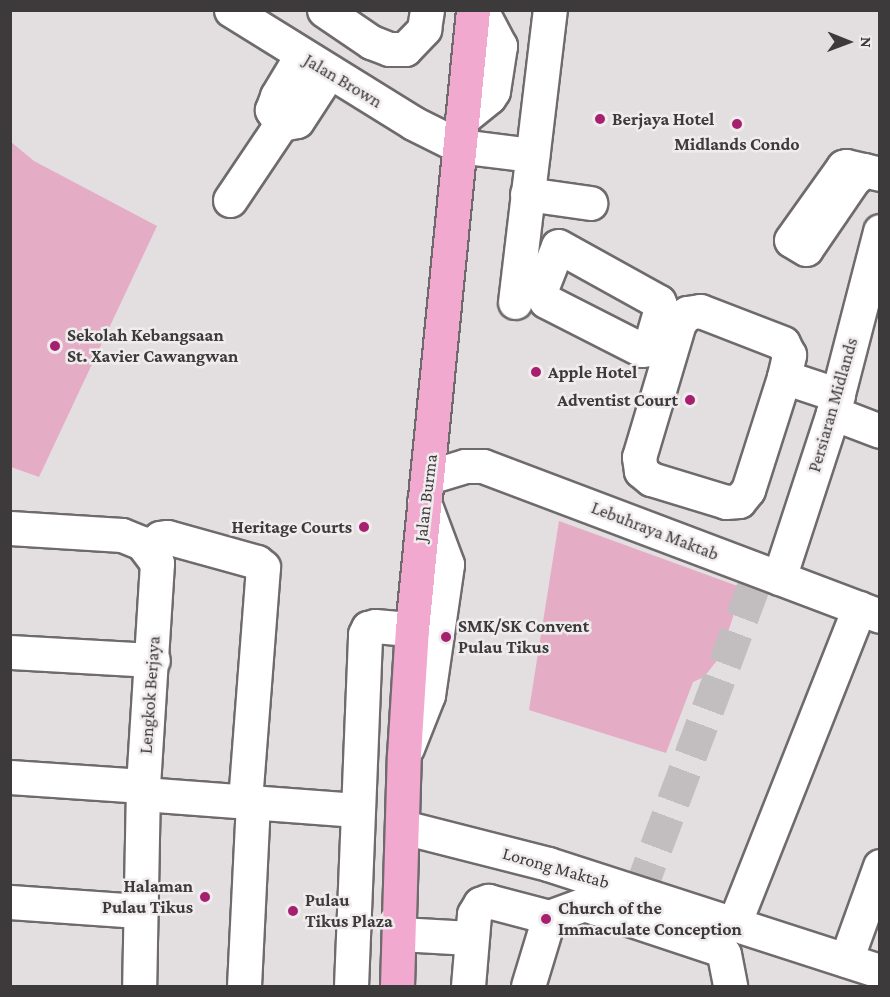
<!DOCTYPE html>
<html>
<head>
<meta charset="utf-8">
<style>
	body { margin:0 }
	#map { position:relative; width:890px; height:997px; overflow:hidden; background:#e3dee0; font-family:"Crimson Pro",serif }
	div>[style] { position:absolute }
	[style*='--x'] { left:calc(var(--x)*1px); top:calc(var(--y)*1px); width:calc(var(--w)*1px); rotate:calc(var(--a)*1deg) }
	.green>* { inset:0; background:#e5acc6 }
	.minor-tunnel>* { height:33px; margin-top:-16.5px; transform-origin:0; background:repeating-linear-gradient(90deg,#c2bdbf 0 33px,transparent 0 49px) }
	.roads { filter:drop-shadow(2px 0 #6f6b6d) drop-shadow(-2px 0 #6f6b6d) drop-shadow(0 2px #6f6b6d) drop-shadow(0 -2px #6f6b6d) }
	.minor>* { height:33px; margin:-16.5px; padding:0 16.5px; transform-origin:16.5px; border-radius:16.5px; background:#fff }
	.major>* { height:33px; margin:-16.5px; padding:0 16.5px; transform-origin:16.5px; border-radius:16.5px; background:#f2a9cf }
	.dots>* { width:16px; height:16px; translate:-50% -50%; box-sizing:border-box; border:3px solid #f0ebed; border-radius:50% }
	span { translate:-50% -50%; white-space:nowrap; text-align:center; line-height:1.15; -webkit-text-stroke:5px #f0ebed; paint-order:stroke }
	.street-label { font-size:18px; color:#3c3a3b }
	.poi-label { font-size:18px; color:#3c3a3b; font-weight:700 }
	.left { translate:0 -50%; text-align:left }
	.right { translate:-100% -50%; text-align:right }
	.frame { position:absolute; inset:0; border:12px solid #3c3a3b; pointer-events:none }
	.north { position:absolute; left:818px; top:12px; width:60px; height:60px; -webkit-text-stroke:4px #f0ebed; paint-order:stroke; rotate:91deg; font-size:16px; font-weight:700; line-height:24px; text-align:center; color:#3c3a3b }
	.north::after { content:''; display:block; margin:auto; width:21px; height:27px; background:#3c3a3b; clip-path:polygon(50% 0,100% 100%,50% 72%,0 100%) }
</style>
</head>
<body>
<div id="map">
	<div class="green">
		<div style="clip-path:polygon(11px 142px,34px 161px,157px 226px,39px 477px,11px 467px)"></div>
		<div style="clip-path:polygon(559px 521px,743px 588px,719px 658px,704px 677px,693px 682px,666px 753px,529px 710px)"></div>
	</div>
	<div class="minor-tunnel">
		<div style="--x:639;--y:893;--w:345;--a:-69.5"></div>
	</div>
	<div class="roads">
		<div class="minor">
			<div style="--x:231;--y:10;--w:214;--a:31.8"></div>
			<div style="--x:413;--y:123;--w:51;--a:26.6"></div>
			<div style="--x:459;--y:146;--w:74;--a:7"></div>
			<div style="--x:324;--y:10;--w:57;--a:34.2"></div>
			<div style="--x:371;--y:42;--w:19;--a:21"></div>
			<div style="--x:389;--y:49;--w:16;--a:0"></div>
			<div style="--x:405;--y:49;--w:28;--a:-46"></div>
			<div style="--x:424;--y:29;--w:19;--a:-81"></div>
			<div style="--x:462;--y:119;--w:35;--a:-39"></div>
			<div style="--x:489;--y:97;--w:7;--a:-56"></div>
			<div style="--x:493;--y:91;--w:46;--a:-81.2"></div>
			<div style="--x:500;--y:46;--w:41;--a:-117.8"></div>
			<div style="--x:281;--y:124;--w:17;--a:-123"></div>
			<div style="--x:272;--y:110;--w:15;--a:-70"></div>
			<div style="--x:277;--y:96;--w:47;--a:-59"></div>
			<div style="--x:864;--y:170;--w:15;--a:138"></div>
			<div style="--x:853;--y:180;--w:83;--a:124.3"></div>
			<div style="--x:806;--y:249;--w:17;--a:-149"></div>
			<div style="--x:791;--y:240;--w:90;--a:-54.5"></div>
			<div style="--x:843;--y:167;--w:3;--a:-18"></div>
			<div style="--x:846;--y:166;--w:35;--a:13"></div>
			<div style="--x:527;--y:194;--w:64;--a:8.1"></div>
			<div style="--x:230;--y:200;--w:92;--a:-56.1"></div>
			<div style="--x:281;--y:124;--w:16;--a:-11"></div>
			<div style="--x:297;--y:121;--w:59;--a:-56.9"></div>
			<div style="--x:558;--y:246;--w:115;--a:29"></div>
			<div style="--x:659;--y:302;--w:6;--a:72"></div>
			<div style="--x:661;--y:308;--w:43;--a:106.3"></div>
			<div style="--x:649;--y:349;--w:7;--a:172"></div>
			<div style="--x:642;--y:350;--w:108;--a:-153"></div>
			<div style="--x:546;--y:301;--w:11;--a:-124"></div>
			<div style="--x:540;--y:292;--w:49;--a:-68.6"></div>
			<div style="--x:515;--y:302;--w:294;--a:-83.2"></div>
			<div style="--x:784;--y:377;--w:23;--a:-77"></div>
			<div style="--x:789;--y:355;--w:13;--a:-117"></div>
			<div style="--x:783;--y:343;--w:89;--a:-158.9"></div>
			<div style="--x:700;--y:311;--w:13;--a:171"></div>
			<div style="--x:687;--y:313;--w:13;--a:129"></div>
			<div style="--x:679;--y:323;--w:140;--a:106.6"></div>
			<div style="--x:639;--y:457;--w:14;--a:82"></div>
			<div style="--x:641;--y:471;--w:13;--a:39"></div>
			<div style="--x:651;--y:479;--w:78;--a:17"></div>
			<div style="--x:726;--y:502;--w:13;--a:-4"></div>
			<div style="--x:739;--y:501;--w:14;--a:-51"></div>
			<div style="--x:748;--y:490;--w:119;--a:-72.3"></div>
			<div style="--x:784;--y:377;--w:57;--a:18.4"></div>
			<div style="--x:833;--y:413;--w:50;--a:21"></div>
			<div style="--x:429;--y:477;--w:38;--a:-17"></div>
			<div style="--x:465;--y:466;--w:18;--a:0"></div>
			<div style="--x:483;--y:466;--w:424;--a:20.7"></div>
			<div style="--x:10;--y:528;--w:112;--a:3.6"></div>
			<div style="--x:122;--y:535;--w:22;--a:22"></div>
			<div style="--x:142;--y:543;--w:25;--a:53"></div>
			<div style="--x:157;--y:563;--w:223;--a:93.6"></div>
			<div style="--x:143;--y:786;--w:200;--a:91.1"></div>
			<div style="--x:148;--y:548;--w:16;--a:-40"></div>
			<div style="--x:160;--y:538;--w:7;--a:-8"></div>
			<div style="--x:167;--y:537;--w:93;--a:15.5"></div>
			<div style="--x:257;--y:562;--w:8;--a:40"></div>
			<div style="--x:263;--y:567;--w:235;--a:94.4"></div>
			<div style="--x:779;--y:578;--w:174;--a:-71.9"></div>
			<div style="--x:833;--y:413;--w:188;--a:-75.5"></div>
			<div style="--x:10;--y:652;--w:143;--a:3.2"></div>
			<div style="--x:407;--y:748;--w:57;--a:-68.4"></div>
			<div style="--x:428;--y:695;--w:132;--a:-81.7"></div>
			<div style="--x:447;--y:564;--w:66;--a:-110.4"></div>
			<div style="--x:10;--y:777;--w:133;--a:3.9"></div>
			<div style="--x:143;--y:794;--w:214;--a:4.3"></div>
			<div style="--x:403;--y:827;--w:150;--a:14.3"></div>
			<div style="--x:548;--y:864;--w:349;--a:17.9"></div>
			<div style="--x:10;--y:902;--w:130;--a:4"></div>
			<div style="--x:549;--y:917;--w:37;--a:-20"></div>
			<div style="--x:584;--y:904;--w:142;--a:18.4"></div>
			<div style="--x:719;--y:949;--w:7;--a:45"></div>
			<div style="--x:724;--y:954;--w:33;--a:79"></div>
			<div style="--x:734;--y:924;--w:340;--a:-68.4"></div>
			<div style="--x:400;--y:934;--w:70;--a:3.3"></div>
			<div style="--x:846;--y:960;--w:100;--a:-70.1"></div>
			<div style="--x:244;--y:986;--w:184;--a:-87.2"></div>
			<div style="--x:351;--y:986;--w:352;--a:-87.7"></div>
			<div style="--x:365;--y:634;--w:7;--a:-63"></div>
			<div style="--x:368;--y:628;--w:7;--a:-16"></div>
			<div style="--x:375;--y:626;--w:37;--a:5"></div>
			<div style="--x:468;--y:986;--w:72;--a:-85.2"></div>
			<div style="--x:474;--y:914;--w:12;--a:-59"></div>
			<div style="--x:480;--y:904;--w:9;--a:-21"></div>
			<div style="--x:488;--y:901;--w:63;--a:14.7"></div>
			<div style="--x:549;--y:917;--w:72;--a:106.9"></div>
		</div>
		<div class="major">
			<div style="--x:397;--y:986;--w:231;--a:-88.3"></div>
			<div style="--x:404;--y:755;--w:126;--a:-86.4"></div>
			<div style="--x:412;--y:629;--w:622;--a:-84.37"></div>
		</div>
	</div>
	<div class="dots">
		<div style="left:600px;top:119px;background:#a5216f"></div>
		<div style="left:737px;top:124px;background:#a5216f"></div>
		<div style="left:55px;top:346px;background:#a5216f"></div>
		<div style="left:536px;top:372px;background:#a5216f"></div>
		<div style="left:690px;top:400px;background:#a5216f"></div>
		<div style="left:364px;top:527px;background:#a5216f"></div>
		<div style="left:446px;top:637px;background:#a5216f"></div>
		<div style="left:205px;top:897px;background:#a5216f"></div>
		<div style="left:293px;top:911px;background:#a5216f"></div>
		<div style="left:546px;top:919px;background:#a5216f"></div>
	</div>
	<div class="street-label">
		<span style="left:343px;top:81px;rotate:31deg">Jalan Brown</span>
		<span style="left:833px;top:405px;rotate:-74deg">Persiaran Midlands</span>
		<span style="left:426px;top:498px;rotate:-83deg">Jalan Burma</span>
		<span style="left:655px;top:531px;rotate:21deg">Lebuhraya Maktab</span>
		<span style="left:150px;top:695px;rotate:-86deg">Lengkok Berjaya</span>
		<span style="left:556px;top:868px;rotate:16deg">Lorong Maktab</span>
	</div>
	<div class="poi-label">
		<span class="left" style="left:612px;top:119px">Berjaya Hotel</span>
		<span style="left:737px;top:144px">Midlands Condo</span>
		<span class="left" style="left:67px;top:346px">Sekolah Kebangsaan<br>St. Xavier Cawangwan</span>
		<span class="left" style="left:548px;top:372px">Apple Hotel</span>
		<span class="right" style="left:678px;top:400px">Adventist Court</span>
		<span class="right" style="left:352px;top:527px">Heritage Courts</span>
		<span class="left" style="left:458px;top:637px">SMK/SK Convent<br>Pulau Tikus</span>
		<span class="right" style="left:193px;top:897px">Halaman<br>Pulau Tikus</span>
		<span class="left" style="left:305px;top:911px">Pulau<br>Tikus Plaza</span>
		<span class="left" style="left:558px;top:919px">Church of the<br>Immaculate Conception</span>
	</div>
	<div class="frame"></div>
	<div class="north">N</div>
</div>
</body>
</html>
